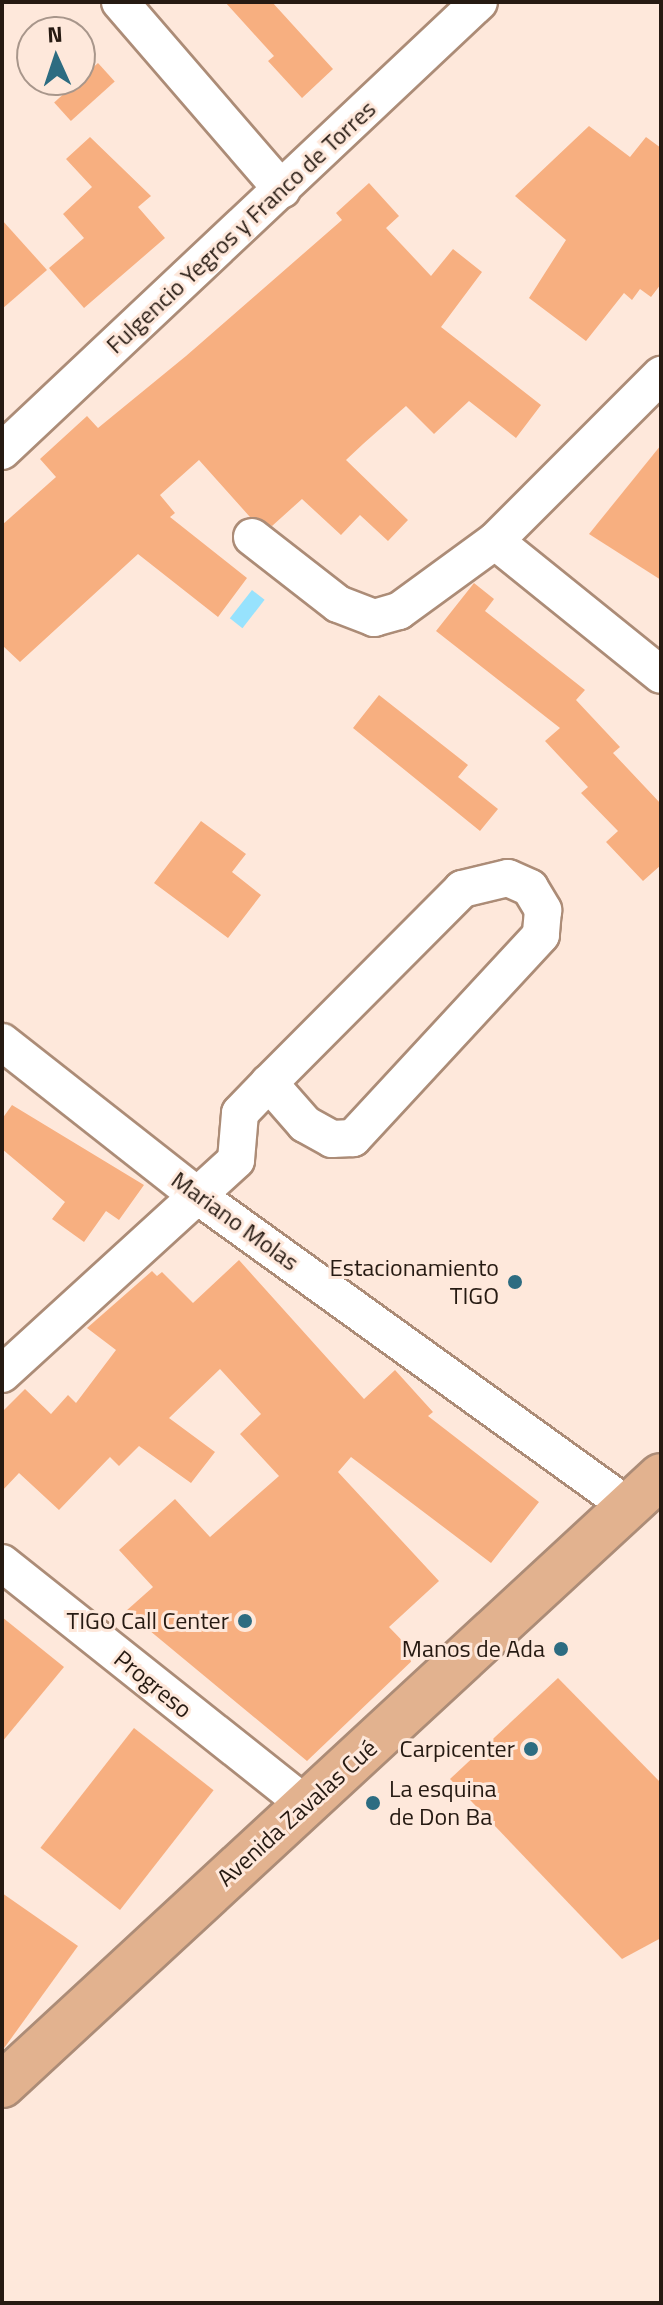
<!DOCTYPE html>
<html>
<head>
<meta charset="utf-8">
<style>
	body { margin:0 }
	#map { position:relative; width:663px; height:2305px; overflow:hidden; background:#fee8db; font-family:"Titillium Web",sans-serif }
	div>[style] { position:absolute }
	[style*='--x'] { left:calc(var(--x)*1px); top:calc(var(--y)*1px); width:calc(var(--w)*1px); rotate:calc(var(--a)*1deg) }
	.water>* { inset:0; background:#97e2fd; transform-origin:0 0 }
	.building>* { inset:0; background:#f7af80; transform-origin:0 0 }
	.roads { filter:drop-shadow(2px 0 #ac8c77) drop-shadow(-2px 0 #ac8c77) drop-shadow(0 2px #ac8c77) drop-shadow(0 -2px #ac8c77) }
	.minor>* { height:36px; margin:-18px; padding:0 18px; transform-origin:18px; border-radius:18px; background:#fff }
	.major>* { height:44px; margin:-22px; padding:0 22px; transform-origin:22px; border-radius:22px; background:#e2b28f }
	.dots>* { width:22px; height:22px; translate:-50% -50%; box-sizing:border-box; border:4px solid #fee8db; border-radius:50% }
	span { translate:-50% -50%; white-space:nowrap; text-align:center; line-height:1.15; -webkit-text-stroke:6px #fee8db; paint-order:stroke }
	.street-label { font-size:24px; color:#261a12 }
	.poi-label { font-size:24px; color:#261a12 }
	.right { translate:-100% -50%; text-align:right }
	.left { translate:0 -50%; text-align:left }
	.frame { position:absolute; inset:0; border:4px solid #261a12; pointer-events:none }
	.north { position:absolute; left:16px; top:16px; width:80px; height:80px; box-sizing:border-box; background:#fee8db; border:2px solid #a8968b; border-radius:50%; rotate:357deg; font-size:22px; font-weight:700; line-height:32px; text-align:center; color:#261a12 }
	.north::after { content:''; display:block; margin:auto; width:28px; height:36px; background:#2d6c81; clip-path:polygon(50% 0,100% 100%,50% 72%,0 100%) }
</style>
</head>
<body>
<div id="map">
	<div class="water">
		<div style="left:252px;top:590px;width:16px;height:36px;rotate:38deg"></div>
	</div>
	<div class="building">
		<div style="clip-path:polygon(225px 2px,272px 2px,333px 69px,302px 98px,268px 61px,274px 56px)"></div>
		<div style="left:98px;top:63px;width:25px;height:59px;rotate:48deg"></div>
		<div style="clip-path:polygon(589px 126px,630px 157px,646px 137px,661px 148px,661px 284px,651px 297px,640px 289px,632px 300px,624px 293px,586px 341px,529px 298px,566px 240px,515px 196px)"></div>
		<div style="clip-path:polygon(90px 137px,151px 196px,138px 207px,165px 238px,84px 308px,49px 268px,84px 238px,63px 214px,92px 187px,66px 159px)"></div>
		<div style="clip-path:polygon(369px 183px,399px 216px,386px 228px,431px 276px,453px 249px,482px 272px,441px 327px,541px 405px,516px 438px,469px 401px,434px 434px,406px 406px,363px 444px,346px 460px,408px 520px,388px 541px,360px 515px,341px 535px,302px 499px,272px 526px,250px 517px,199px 460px,160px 495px,175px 513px,170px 517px,247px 578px,218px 617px,138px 554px,20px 662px,2px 645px,2px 525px,56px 477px,40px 459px,87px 416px,98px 428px,186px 356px,342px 220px,336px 213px)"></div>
		<div style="clip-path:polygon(2px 220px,47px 270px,2px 309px)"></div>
		<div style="clip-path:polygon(661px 445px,661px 580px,589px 534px)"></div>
		<div style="clip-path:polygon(474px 583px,494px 599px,485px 611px,585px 690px,576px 700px,620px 747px,613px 753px,661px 804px,661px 865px,643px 881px,606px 842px,618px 831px,581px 793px,588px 787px,545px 741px,560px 728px,436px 631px)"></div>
		<div style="clip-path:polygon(379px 695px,468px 765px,458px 777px,498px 809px,480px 831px,353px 728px)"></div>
		<div style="clip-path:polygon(201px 821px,246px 854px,232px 872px,261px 895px,228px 938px,154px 883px)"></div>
		<div style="clip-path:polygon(12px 1105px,144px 1185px,119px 1220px,106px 1211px,84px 1242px,52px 1219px,65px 1202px,2px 1149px,2px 1119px)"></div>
		<div style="clip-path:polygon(239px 1260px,364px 1399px,395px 1370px,433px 1412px,428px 1416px,539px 1502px,491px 1563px,351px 1457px,338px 1472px,439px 1581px,389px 1627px,417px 1656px,307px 1761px,126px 1611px,153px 1587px,119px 1550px,175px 1499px,210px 1537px,279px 1476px,240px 1434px,261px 1414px,220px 1369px,169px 1418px,215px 1452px,191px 1483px,139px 1446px,119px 1466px,110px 1457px,59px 1510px,19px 1473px,2px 1491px,2px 1412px,25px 1389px,51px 1414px,68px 1395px,76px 1403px,116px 1350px,87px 1328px,152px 1271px,157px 1276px,162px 1272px,193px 1303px)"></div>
		<div style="clip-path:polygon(2px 1617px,64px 1667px,2px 1742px)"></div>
		<div style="clip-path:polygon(558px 1678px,661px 1783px,661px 1938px,622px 1959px,450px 1779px)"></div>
		<div style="left:134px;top:1728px;width:101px;height:152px;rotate:38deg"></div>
		<div style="clip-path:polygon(2px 1893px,78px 1946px,2px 2051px)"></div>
	</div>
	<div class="roads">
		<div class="minor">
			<div style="--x:120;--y:2;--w:248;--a:49.2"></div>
			<div style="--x:2;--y:451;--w:655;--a:-43.27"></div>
			<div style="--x:252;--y:537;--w:109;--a:37.9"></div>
			<div style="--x:338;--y:604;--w:39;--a:21"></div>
			<div style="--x:374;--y:618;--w:26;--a:-16"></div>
			<div style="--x:399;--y:611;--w:119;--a:-36.1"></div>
			<div style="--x:495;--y:541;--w:235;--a:-45"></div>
			<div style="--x:495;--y:541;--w:213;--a:38.9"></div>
			<div style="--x:2;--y:1042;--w:246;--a:38.2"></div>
			<div style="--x:195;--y:1194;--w:534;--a:35.77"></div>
			<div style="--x:2;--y:1374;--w:317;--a:-42.4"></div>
			<div style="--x:236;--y:1160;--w:47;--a:-85.1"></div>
			<div style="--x:240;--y:1113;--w:42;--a:-46"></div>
			<div style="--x:269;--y:1083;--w:274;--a:-45.1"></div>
			<div style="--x:462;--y:889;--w:47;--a:-13.4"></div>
			<div style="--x:508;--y:878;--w:24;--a:24"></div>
			<div style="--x:530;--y:888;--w:26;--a:59"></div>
			<div style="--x:543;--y:910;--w:25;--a:95"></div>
			<div style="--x:541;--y:935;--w:277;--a:132.8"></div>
			<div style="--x:353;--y:1138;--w:21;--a:177"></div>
			<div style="--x:332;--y:1139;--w:31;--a:-151"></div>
			<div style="--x:305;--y:1124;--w:55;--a:-131.3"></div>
			<div style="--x:2;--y:1563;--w:387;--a:38.5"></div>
		</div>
		<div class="major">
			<div style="--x:2;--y:2085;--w:897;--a:-42.74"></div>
		</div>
	</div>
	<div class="dots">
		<div style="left:515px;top:1282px;background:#2d6c81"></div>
		<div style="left:245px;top:1621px;background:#2d6c81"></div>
		<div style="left:561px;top:1649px;background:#2d6c81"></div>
		<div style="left:531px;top:1749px;background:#2d6c81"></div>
		<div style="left:373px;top:1803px;background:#2d6c81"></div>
	</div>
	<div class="street-label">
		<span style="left:241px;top:227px;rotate:-43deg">Fulgencio Yegros y Franco de Torres</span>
		<span style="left:235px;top:1221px;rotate:36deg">Mariano Molas</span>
		<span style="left:153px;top:1684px;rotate:39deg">Progreso</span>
		<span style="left:297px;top:1813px;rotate:-42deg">Avenida Zavalas Cué</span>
	</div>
	<div class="poi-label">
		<span class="right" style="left:499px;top:1282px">Estacionamiento<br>TIGO</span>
		<span class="right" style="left:229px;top:1621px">TIGO Call Center</span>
		<span class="right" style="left:545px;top:1649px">Manos de Ada</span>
		<span class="right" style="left:515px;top:1749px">Carpicenter</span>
		<span class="left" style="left:389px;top:1803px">La esquina<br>de Don Ba</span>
	</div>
	<div class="frame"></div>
	<div class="north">N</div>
</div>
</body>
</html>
